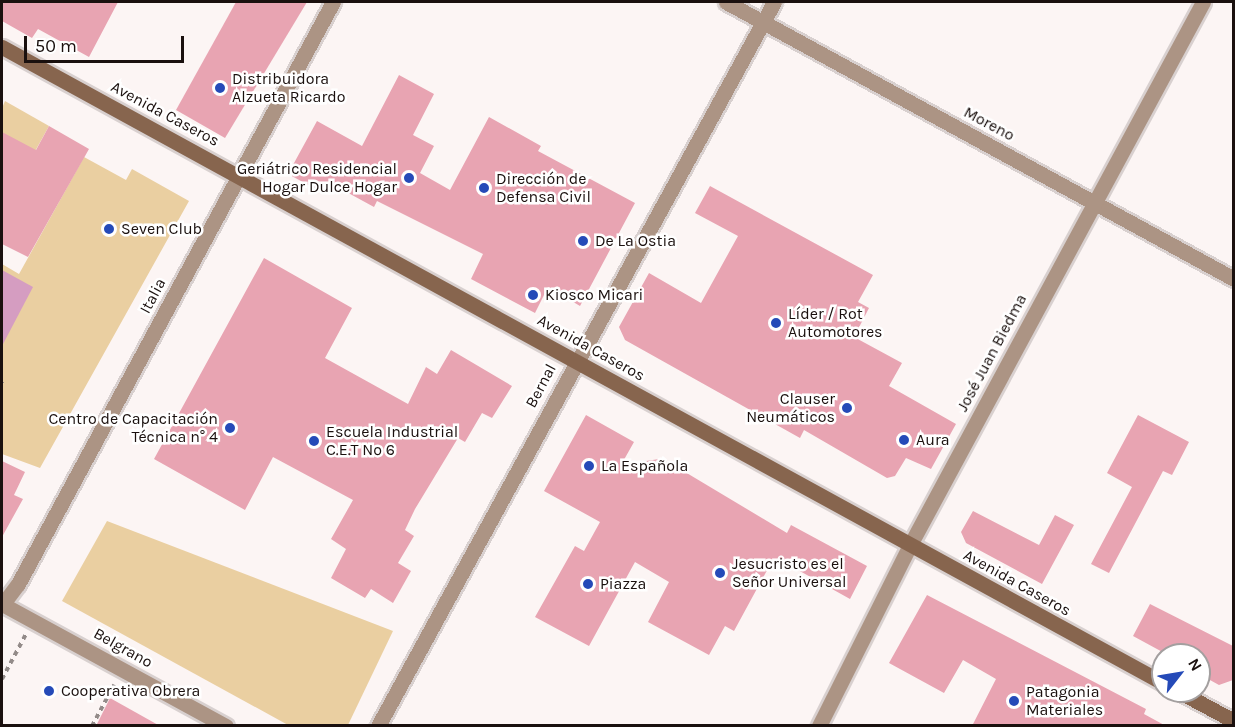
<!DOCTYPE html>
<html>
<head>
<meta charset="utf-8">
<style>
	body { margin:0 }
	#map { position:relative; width:1235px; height:727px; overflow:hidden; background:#fcf5f4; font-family:Karla,sans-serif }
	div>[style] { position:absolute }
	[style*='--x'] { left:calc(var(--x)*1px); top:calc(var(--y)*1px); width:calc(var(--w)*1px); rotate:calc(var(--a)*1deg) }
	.green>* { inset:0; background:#eacfa1 }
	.water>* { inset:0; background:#d59dc1 }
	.building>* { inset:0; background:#e8a4b2 }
	.path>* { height:4px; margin-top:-2px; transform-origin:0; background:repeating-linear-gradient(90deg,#938b89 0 4.5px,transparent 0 9px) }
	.roads { filter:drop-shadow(2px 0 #d8d0cf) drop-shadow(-2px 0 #d8d0cf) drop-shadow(0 2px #d8d0cf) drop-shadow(0 -2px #d8d0cf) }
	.street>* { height:15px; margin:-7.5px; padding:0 7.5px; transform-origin:7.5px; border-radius:7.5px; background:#ac9484 }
	.secondary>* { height:15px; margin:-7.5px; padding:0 7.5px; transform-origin:7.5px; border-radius:7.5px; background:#87654e }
	.dots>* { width:16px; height:16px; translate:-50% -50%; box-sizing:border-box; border:3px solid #fff; border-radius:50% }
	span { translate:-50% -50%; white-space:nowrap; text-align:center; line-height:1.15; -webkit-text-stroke:5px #fff; paint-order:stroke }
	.poi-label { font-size:16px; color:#1a100e }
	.left { translate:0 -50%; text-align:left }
	.right { translate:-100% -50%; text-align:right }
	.street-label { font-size:16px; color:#1a100e }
	.frame { position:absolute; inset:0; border:3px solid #1a100e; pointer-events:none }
	.north { position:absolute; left:1151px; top:643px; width:60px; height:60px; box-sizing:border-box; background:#fff; border:2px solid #a39f9f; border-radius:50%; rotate:59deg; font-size:16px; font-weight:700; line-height:24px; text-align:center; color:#1a100e }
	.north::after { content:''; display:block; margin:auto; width:21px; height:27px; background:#254ab8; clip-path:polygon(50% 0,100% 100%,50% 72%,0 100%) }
	.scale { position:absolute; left:24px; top:36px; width:160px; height:27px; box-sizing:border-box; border:3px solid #1a100e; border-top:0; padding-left:8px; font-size:18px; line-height:21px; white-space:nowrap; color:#1a100e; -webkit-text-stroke:4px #fff; paint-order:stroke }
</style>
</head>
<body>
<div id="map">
	<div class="green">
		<div style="clip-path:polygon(5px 101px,49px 126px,2px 211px,2px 108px)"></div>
		<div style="clip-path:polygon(84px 157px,126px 180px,132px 169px,189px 201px,40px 468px,2px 454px,2px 264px,19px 274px)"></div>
		<div style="clip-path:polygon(107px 521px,393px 631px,348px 725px,288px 725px,62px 601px)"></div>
	</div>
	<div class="water">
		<div style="clip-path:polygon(2px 270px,33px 287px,2px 346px)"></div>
	</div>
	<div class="building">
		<div style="clip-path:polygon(2px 2px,118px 2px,89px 57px,38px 29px,32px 38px,2px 21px)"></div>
		<div style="clip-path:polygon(236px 2px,307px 2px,225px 138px,176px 110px)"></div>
		<div style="clip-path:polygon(399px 75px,434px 94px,413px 135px,434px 146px,420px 173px,450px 190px,489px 117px,541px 146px,538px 151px,635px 203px,580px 306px,548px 287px,535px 313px,471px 279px,483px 254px,377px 201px,374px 207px,330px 183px,325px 194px,288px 174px,317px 121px,362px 146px)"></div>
		<div style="clip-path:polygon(49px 126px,89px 149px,28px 257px,2px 244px,2px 132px,36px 150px)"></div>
		<div style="clip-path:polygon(710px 186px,873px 275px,858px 302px,869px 308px,854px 337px,902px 363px,889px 386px,956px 424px,931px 469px,906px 458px,895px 476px,887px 478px,804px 430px,800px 438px,625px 340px,619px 327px,649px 273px,701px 303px,738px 236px,695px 213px)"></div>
		<div style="clip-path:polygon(264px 258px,352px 308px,325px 358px,408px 404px,426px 367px,437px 374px,451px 350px,512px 386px,492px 418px,482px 413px,465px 442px,458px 438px,415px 509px,405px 530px,414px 536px,398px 563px,411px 571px,393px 603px,371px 589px,365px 598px,331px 578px,346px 549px,331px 539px,353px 500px,273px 457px,245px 510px,154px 459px)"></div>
		<div style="clip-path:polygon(586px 415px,634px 442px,621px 465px,659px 459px,670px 463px,787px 533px,791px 525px,867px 566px,850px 599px,789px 565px,786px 571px,771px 563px,734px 631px,725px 626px,709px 655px,648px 622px,669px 582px,635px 562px,589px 646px,535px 617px,575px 546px,584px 551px,600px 522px,544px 491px)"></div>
		<div style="clip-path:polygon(1138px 415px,1189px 442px,1172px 475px,1163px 471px,1109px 573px,1091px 564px,1132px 487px,1107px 473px)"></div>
		<div style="clip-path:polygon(2px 461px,25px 472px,14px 495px,23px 499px,2px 537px)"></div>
		<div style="clip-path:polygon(973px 511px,1039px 545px,1055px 515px,1074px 525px,1042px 584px,966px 543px,961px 532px)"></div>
		<div style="clip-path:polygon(927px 595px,1146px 709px,1144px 714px,1166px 726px,972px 726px,996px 679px,963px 660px,944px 693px,889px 663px)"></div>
		<div style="clip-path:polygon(1150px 604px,1233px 646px,1233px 680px,1219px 685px,1199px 674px,1199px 655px,1168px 655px,1133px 636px)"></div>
		<div style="clip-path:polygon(110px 698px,160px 726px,96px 726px)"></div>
	</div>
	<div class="path">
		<div style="--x:2;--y:382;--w:1;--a:90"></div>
		<div style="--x:2;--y:679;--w:51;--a:-61.9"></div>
		<div style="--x:92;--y:726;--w:47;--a:-61.8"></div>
	</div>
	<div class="roads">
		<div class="street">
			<div style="--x:726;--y:2;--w:579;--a:28.6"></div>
			<div style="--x:2;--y:604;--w:255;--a:28.6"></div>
			<div style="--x:2;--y:605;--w:26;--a:-53"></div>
			<div style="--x:18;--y:584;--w:662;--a:-61.58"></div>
			<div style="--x:378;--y:726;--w:825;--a:-61.32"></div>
			<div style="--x:819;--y:726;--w:203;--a:-63.3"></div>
			<div style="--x:910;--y:545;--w:617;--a:-61.65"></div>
		</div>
		<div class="secondary">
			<div style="--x:2;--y:47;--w:1324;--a:28.71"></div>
			<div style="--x:1178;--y:691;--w:64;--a:28.2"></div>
		</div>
	</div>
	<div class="dots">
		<div style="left:220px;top:88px;background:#254ab8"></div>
		<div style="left:409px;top:178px;background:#254ab8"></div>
		<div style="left:484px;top:188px;background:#254ab8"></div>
		<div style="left:109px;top:229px;background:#254ab8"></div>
		<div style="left:583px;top:241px;background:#254ab8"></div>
		<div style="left:533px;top:295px;background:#254ab8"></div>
		<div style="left:776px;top:323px;background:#254ab8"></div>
		<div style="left:847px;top:408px;background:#254ab8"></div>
		<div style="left:230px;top:428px;background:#254ab8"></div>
		<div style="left:904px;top:440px;background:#254ab8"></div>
		<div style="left:314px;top:441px;background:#254ab8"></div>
		<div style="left:589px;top:466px;background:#254ab8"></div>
		<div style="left:720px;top:573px;background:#254ab8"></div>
		<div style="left:588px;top:584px;background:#254ab8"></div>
		<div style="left:49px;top:691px;background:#254ab8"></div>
		<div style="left:1014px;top:701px;background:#254ab8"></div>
	</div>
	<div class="poi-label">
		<span class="left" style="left:232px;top:88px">Distribuidora<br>Alzueta Ricardo</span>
		<span class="right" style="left:397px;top:178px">Geriátrico Residencial<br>Hogar Dulce Hogar</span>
		<span class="left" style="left:496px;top:188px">Dirección de<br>Defensa Civil</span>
		<span class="left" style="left:121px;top:229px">Seven Club</span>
		<span class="left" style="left:595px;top:241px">De La Ostia</span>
		<span class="left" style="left:545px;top:295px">Kiosco Micari</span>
		<span class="left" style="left:788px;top:323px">Líder / Rot<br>Automotores</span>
		<span class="right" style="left:835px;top:408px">Clauser<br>Neumáticos</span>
		<span class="right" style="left:218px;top:428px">Centro de Capacitación<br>Técnica n° 4</span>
		<span class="left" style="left:326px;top:441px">Escuela Industrial<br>C.E.T Nº 6</span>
		<span class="left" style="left:916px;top:440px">Aura</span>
		<span class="left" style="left:601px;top:466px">La Española</span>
		<span class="left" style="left:732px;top:573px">Jesucristo es el<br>Señor Universal</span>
		<span class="left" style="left:600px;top:584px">Piazza</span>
		<span class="left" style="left:61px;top:691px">Cooperativa Obrera</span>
		<span class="left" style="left:1026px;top:701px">Patagonia<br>Materiales</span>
	</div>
	<div class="street-label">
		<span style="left:165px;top:114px;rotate:28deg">Avenida Caseros</span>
		<span style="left:989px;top:124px;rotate:28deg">Moreno</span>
		<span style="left:153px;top:296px;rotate:-62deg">Italia</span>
		<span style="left:591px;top:348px;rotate:29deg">Avenida Caseros</span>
		<span style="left:992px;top:353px;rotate:-62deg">José Juan Biedma</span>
		<span style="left:541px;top:386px;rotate:-62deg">Bernal</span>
		<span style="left:1017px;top:583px;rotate:29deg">Avenida Caseros</span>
		<span style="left:123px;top:648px;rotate:29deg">Belgrano</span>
	</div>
	<div class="frame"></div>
	<div class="north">N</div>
	<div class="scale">50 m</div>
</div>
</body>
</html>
